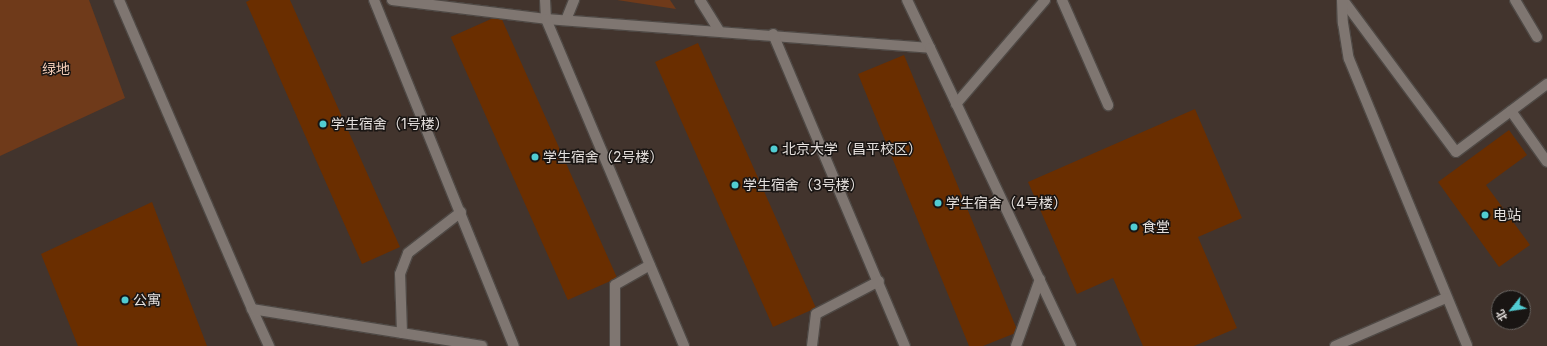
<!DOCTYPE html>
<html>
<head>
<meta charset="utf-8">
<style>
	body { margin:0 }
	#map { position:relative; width:1547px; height:346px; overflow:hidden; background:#342c27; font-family:Inter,"Noto Sans SC",sans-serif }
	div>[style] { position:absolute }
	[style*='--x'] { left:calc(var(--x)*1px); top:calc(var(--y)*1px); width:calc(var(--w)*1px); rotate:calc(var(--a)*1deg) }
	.built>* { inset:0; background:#42342d }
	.green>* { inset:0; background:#6f3a1a }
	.building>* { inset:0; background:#6a2e00; transform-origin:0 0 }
	.roads { filter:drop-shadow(1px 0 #4f4945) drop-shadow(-1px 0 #4f4945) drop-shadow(0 1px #4f4945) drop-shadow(0 -1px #4f4945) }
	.lane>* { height:10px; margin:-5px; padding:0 5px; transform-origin:5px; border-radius:5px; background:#7f7671 }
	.street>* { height:10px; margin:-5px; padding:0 5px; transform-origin:5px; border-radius:5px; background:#7f7671 }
	.dots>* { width:11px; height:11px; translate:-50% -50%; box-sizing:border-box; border:2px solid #191513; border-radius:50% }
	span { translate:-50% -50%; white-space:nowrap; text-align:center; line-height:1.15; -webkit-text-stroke:3px #191513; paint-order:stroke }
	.park-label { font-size:14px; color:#f3cdb8 }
	.poi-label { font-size:14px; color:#e4dfdc }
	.left { translate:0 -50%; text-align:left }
	.north { position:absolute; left:1491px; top:290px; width:40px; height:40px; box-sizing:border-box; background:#191513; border:1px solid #6a6663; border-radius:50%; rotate:240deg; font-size:11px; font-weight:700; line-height:16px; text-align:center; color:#e4dfdc }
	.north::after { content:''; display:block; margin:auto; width:14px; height:18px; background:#51ccd2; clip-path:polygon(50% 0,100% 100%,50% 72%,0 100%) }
</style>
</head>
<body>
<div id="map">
	<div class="built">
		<div style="clip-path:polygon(evenodd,0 0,1547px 0,1547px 346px,0 346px,0 0,1499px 298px,1523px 298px,1523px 322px,1499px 322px,1499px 298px)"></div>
	</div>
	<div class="green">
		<div style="clip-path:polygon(0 0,89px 0,125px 98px,0 156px)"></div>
		<div style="clip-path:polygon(617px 0,670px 0,676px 9px)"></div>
	</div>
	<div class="building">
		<div style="clip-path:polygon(250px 0,290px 0,400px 247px,362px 264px,246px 2px)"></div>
		<div style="left:500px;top:15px;width:288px;height:54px;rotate:66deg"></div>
		<div style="left:698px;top:43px;width:290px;height:47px;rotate:66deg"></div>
		<div style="clip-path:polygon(904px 55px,1018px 332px,983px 346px,969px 346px,858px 74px)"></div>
		<div style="clip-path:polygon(1195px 109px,1242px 218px,1198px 237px,1237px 328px,1194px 346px,1143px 346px,1113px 278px,1077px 294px,1028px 182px)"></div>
		<div style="clip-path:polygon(1509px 130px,1527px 155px,1486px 185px,1530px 245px,1499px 267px,1438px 182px)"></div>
		<div style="clip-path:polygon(152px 202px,207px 346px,78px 346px,41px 254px)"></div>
	</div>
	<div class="roads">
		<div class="lane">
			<div style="--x:1062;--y:0;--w:115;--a:66.3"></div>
			<div style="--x:1343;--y:0;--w:189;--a:53.4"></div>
			<div style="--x:1456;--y:152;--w:114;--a:-36.8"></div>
			<div style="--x:956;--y:104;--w:137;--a:-49.4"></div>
			<div style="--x:1511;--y:111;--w:62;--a:54.8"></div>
			<div style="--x:252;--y:309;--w:41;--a:65.3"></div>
		</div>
		<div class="street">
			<div style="--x:119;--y:0;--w:336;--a:66.7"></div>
			<div style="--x:252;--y:309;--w:233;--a:9.1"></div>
			<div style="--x:374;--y:0;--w:373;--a:68"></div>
			<div style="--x:392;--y:0;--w:155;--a:7"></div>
			<div style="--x:546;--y:19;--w:385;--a:4.3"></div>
			<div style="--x:930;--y:48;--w:53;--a:-115.6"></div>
			<div style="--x:545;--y:0;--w:19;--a:87"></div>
			<div style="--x:546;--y:19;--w:355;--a:67.1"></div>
			<div style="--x:700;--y:0;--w:36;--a:58"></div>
			<div style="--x:1342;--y:0;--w:23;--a:88"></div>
			<div style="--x:1343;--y:23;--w:36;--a:81"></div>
			<div style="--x:1349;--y:59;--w:310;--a:67.6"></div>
			<div style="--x:1515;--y:0;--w:43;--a:59.3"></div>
			<div style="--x:566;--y:20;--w:22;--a:-68"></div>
			<div style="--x:773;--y:34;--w:339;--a:67.1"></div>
			<div style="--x:930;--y:48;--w:330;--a:64.7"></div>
			<div style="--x:402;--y:333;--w:59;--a:-91.9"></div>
			<div style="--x:400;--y:274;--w:22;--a:-69"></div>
			<div style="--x:408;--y:253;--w:67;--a:-37.7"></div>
			<div style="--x:615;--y:346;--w:61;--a:-90"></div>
			<div style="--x:615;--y:285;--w:40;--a:-29.7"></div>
			<div style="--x:812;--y:346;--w:32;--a:-83"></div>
			<div style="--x:816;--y:314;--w:71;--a:-27.6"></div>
			<div style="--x:1016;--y:346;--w:71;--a:-70.3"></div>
			<div style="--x:1335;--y:346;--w:121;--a:-23.4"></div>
		</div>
	</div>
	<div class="dots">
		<div style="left:323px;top:124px;background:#51ccd2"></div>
		<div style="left:774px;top:149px;background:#51ccd2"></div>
		<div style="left:535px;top:157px;background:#51ccd2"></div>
		<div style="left:735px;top:185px;background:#51ccd2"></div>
		<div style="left:938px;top:203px;background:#51ccd2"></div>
		<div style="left:1485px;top:215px;background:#51ccd2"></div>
		<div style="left:1134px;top:227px;background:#51ccd2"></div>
		<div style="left:125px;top:300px;background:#51ccd2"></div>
	</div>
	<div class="park-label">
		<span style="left:56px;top:69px">绿地</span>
	</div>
	<div class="poi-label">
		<span class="left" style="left:331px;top:124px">学生宿舍（1号楼）</span>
		<span class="left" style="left:782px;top:149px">北京大学（昌平校区）</span>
		<span class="left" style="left:543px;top:157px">学生宿舍（2号楼）</span>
		<span class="left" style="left:743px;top:185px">学生宿舍（3号楼）</span>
		<span class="left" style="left:946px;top:203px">学生宿舍（4号楼）</span>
		<span class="left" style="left:1493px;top:215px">电站</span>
		<span class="left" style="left:1142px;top:227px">食堂</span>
		<span class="left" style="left:133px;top:300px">公寓</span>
	</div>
	<div class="north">北</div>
</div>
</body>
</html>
